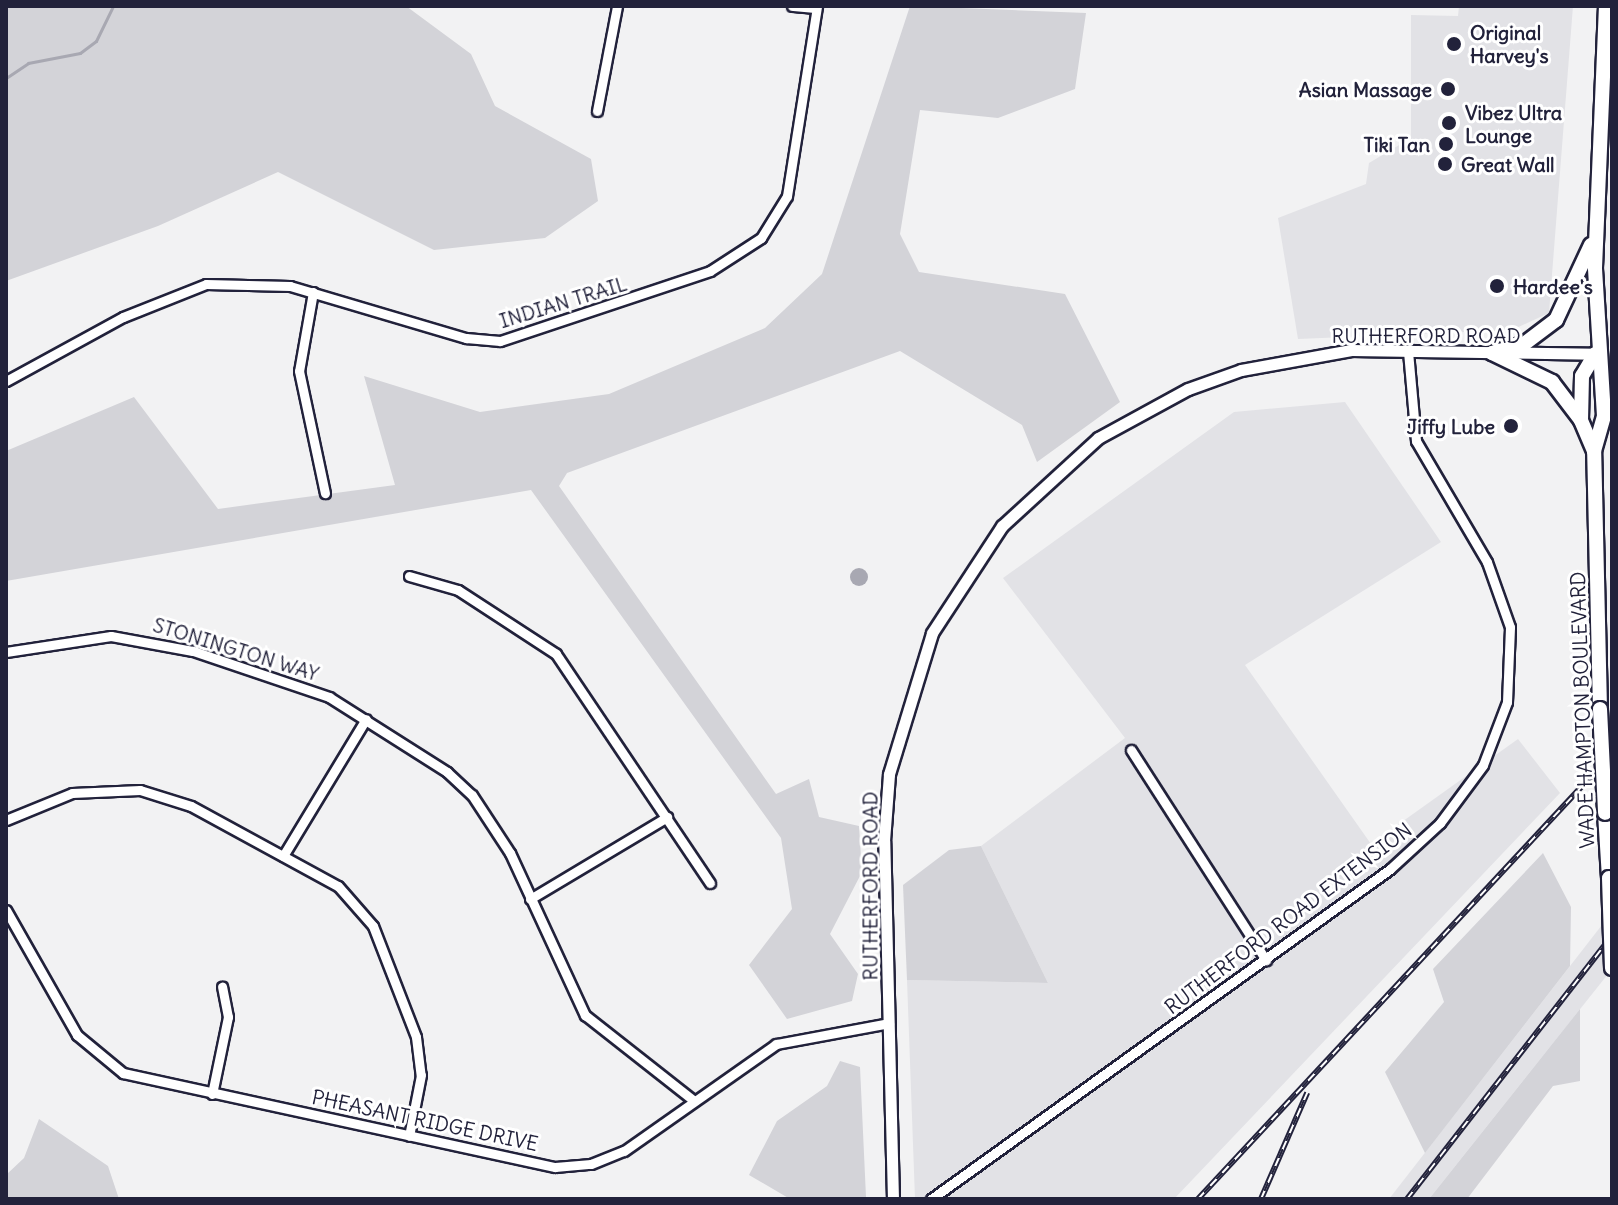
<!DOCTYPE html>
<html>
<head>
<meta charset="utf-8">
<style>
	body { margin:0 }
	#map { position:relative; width:1618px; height:1205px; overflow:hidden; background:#f2f2f3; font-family:Delius,sans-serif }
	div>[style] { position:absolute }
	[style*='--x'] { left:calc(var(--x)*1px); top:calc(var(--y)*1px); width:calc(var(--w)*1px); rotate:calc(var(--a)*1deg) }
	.built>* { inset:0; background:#e2e2e6 }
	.green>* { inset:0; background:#d3d3d8 }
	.water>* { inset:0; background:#a8a8b2 }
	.round { border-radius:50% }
	.stream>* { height:3px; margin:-1.5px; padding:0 1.5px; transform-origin:1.5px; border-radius:1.5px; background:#a8a8b2 }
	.roads { filter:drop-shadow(2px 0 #22223b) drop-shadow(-2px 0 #22223b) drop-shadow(0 2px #22223b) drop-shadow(0 -2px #22223b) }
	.minor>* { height:9px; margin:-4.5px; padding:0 4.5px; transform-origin:4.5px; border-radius:4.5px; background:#fff }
	.tertiary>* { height:11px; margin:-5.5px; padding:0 5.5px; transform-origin:5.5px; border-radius:5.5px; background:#fff }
	.primary>* { height:14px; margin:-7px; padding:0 7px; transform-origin:7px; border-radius:7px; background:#fff }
	.rail>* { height:6px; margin-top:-3px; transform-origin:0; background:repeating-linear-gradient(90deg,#fff 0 9px,#22223b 0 18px); box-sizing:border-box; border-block:2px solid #22223b }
	.bridges { filter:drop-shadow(2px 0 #22223b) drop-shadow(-2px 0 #22223b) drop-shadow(0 2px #22223b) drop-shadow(0 -2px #22223b) }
	.primary-bridge>* { height:14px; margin:-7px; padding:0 7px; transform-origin:7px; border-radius:7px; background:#fff }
	.dots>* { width:22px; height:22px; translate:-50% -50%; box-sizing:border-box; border:4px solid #fff; border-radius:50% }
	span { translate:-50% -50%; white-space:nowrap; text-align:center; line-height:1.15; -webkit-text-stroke:6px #fff; paint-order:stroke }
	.poi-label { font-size:20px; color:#22223b; font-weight:700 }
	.left { translate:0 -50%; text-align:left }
	.right { translate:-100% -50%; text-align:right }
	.street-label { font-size:20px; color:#22223b }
	.frame { position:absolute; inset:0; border:8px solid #22223b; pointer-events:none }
</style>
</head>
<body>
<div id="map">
	<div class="built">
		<div style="clip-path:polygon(1459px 6px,1573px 6px,1549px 313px,1512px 330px,1298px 339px,1278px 218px,1366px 184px,1369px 163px,1411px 138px,1411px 15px,1458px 16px)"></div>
		<div style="clip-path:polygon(1345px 402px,1441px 542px,1245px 665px,1371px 844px,1518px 739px,1560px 793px,1174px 1199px,915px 1199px,907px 980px,1048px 983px,981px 846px,1125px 738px,1003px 578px,1234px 412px)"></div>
		<div style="clip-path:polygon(1612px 912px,1612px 969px,1429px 1199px,1389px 1199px)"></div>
	</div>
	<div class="green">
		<div style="clip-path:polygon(6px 6px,406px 6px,471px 54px,495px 106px,591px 159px,598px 201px,545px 238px,434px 250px,278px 172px,158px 226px,6px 281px)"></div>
		<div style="clip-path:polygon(910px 6px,1086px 13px,1075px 89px,998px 118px,920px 110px,900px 234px,919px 272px,1065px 294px,1120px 402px,1037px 462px,1022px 425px,900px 351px,567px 473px,559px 486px,776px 794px,809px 779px,819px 817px,859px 826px,862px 872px,830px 934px,858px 974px,852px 1001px,787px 1019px,749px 965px,792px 909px,781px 838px,531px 490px,6px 581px,6px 451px,134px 397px,218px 509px,395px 485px,364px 376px,480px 412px,609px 394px,765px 328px,822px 274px)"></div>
		<div style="clip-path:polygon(981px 846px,1048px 983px,907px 980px,903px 885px,949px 850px)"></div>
		<div style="clip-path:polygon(1543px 853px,1571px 907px,1570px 966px,1425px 1153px,1385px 1072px,1444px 1002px,1433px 969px)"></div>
		<div style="clip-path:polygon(1580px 1009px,1580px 1081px,1553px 1086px,1467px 1199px,1429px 1199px)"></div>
		<div style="clip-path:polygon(840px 1061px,860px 1067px,866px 1197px,790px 1199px,749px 1175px,777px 1121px,827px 1086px)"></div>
		<div style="clip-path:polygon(39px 1119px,108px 1166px,119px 1199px,6px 1199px,6px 1175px,24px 1158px)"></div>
	</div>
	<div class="water">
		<div class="round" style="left:850px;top:568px;width:18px;height:18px"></div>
	</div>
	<div class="stream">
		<div style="--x:6;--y:78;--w:27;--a:-34"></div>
		<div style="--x:28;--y:63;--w:53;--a:-10.9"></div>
		<div style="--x:80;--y:53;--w:20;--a:-37"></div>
		<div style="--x:96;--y:41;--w:39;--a:-64"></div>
	</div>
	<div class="roads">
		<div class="minor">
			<div style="--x:792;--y:6;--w:24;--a:5"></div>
			<div style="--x:597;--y:111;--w:107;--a:-79.2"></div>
			<div style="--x:313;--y:292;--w:80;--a:100"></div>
			<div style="--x:299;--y:371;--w:125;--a:78"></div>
			<div style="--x:6;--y:381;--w:133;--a:-28.7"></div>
			<div style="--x:123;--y:317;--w:89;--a:-21.7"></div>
			<div style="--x:206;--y:284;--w:84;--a:1.4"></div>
			<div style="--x:290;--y:286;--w:184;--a:16.5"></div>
			<div style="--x:466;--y:338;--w:34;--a:5"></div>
			<div style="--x:500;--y:341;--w:221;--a:-18.4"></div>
			<div style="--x:710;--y:271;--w:61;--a:-32.9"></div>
			<div style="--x:761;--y:238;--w:49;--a:-58.2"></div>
			<div style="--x:787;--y:196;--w:192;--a:-81"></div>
			<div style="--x:409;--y:576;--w:51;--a:15.9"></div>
			<div style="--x:458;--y:590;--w:117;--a:33.1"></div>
			<div style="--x:556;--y:654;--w:276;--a:56.1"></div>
			<div style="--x:6;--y:652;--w:106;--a:-8.7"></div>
			<div style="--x:111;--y:636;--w:83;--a:10.4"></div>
			<div style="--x:193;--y:651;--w:144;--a:18.7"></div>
			<div style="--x:329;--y:697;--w:140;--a:32.4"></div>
			<div style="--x:447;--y:772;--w:34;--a:43"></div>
			<div style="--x:472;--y:795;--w:69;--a:56.8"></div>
			<div style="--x:510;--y:853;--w:179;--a:65.2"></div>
			<div style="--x:585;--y:1015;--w:137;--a:38.2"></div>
			<div style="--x:1131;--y:750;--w:250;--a:57.3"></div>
			<div style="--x:6;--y:820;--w:71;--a:-22.2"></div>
			<div style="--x:72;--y:793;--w:68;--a:-2.5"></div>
			<div style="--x:140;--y:790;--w:53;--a:17.4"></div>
			<div style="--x:191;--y:806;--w:167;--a:28.6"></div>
			<div style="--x:338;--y:886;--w:53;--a:48.8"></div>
			<div style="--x:373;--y:926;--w:119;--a:68.8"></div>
			<div style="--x:416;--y:1037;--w:38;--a:83"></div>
			<div style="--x:421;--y:1075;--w:62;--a:101.1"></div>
			<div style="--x:283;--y:856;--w:160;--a:-58.8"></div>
			<div style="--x:530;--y:899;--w:160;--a:-30.9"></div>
			<div style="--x:6;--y:910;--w:144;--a:60.4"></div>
			<div style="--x:77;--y:1035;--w:60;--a:39.6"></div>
			<div style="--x:123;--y:1073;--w:442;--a:12.3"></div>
			<div style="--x:555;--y:1167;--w:36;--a:-5"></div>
			<div style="--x:591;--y:1164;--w:35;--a:-22"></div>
			<div style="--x:624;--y:1151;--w:186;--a:-35.1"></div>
			<div style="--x:776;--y:1044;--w:115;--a:-10.5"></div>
			<div style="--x:212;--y:1094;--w:79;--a:-78.3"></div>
			<div style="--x:228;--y:1017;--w:31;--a:-101"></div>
			<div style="--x:931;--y:1199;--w:565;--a:-35.71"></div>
			<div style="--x:1390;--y:869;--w:68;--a:-42.6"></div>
			<div style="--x:1440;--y:823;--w:72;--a:-53.4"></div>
			<div style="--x:1483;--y:765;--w:67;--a:-69.1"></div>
			<div style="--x:1507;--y:702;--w:75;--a:-87.7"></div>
			<div style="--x:1510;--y:627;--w:69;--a:-109.5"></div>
			<div style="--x:1487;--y:562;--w:140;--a:-120.4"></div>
			<div style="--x:1416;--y:441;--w:90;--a:-95.1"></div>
		</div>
		<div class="tertiary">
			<div style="--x:893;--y:1199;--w:358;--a:-91.4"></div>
			<div style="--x:884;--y:841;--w:67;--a:-85.7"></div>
			<div style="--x:889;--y:774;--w:147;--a:-73"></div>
			<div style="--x:932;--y:633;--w:128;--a:-56.8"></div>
			<div style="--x:1002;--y:526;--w:130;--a:-42.5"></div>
			<div style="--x:1098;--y:438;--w:102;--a:-28.6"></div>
			<div style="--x:1188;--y:389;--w:56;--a:-19.7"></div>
			<div style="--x:1241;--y:370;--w:112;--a:-10.3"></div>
			<div style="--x:1351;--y:350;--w:244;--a:0.9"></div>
		</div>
		<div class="primary">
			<div style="--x:1492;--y:353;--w:33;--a:-16"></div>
			<div style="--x:1524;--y:344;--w:40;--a:-37"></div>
			<div style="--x:1556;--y:320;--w:83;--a:-65"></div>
			<div style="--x:1492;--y:353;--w:67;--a:25.8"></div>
			<div style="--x:1552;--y:382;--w:48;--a:52.7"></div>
			<div style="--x:1594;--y:451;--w:34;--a:-113"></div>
			<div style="--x:1581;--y:420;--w:44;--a:-88.7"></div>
			<div style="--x:1582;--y:376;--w:26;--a:-59"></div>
			<div style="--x:1600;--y:709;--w:258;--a:-91.3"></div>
			<div style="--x:1594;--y:451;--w:36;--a:-74"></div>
			<div style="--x:1604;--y:416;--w:148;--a:-93.5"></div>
			<div style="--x:1595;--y:268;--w:262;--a:-87.6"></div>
			<div style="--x:1605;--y:813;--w:65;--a:86.5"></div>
		</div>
	</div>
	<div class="rail">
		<div style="--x:1198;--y:1199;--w:608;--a:-47.07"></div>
		<div style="--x:1261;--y:1199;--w:116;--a:-66.5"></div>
		<div style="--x:1407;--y:1199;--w:333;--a:-52.1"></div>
	</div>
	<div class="bridges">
		<div class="primary-bridge">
			<div style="--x:1600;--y:709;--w:104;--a:87.2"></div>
			<div style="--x:1609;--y:878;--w:90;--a:88.1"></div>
		</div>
	</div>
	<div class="dots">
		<div style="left:1454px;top:44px;background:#22223b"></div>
		<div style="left:1448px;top:89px;background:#22223b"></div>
		<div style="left:1449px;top:123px;background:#22223b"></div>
		<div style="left:1446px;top:144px;background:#22223b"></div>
		<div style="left:1445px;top:164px;background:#22223b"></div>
		<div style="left:1497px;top:286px;background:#22223b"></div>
		<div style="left:1511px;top:426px;background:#22223b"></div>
	</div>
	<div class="poi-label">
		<span class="left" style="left:1470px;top:44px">Original<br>Harvey's</span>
		<span class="right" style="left:1432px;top:89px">Asian Massage</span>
		<span class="left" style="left:1465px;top:124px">Vibez Ultra<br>Lounge</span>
		<span class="right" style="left:1430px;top:144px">Tiki Tan</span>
		<span class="left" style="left:1461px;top:164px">Great Wall</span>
		<span class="left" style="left:1513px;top:286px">Hardee's</span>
		<span class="right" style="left:1495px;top:426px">Jiffy Lube</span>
	</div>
	<div class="street-label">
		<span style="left:563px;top:302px;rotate:-17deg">INDIAN TRAIL</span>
		<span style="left:1426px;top:335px">RUTHERFORD ROAD</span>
		<span style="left:236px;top:649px;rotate:17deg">STONINGTON WAY</span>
		<span style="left:1582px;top:710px;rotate:-92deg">WADE HAMPTON BOULEVARD</span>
		<span style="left:870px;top:886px;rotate:-90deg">RUTHERFORD ROAD</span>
		<span style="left:1288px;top:918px;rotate:-37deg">RUTHERFORD ROAD EXTENSION</span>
		<span style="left:425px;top:1120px;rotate:12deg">PHEASANT RIDGE DRIVE</span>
	</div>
	<div class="frame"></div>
</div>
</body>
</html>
